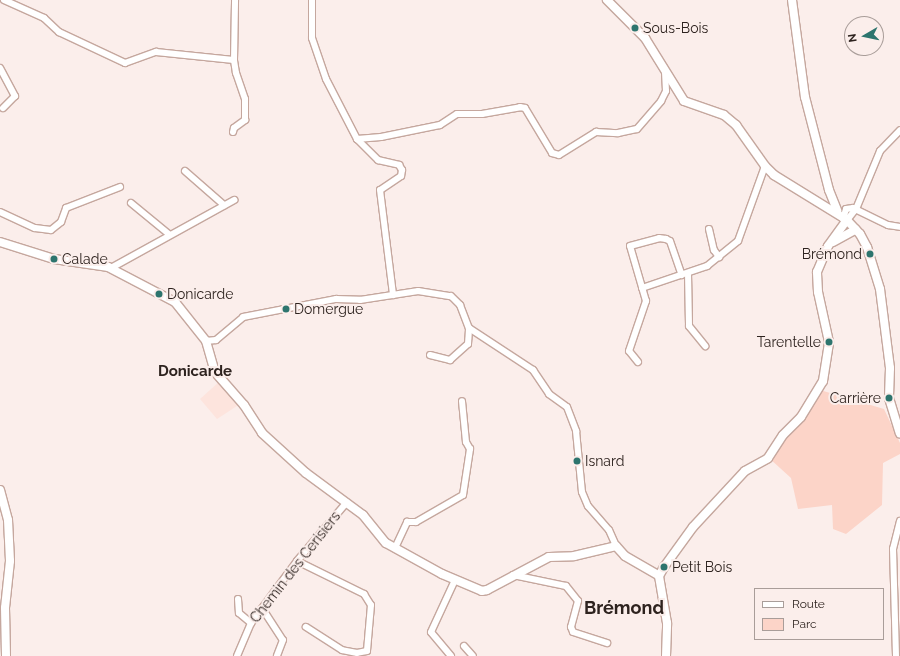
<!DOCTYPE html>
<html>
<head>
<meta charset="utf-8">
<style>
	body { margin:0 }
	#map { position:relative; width:900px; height:656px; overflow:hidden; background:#fbeeeb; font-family:Raleway,sans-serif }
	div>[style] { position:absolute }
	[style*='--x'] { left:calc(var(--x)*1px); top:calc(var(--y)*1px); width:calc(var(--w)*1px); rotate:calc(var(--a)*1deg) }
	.built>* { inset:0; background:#fde4dd }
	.green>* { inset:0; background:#fcd4c8 }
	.roads { filter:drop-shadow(1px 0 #c5a79e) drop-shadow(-1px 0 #c5a79e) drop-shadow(0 1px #c5a79e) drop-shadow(0 -1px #c5a79e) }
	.minor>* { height:6px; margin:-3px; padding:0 3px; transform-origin:3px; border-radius:3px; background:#fff }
	.tertiary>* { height:8px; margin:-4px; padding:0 4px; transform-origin:4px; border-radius:4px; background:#fff }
	.dots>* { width:11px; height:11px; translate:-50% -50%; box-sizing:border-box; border:2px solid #fbeeeb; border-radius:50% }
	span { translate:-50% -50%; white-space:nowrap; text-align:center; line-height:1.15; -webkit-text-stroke:4px #fbeeeb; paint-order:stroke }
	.poi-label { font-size:14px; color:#2e231f }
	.left { translate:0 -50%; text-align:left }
	.right { translate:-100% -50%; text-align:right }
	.street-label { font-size:14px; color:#2e231f }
	.neighbourhood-label { font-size:15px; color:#2e231f; font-weight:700 }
	.district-label { font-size:18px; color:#2e231f; font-weight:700 }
	.legend { position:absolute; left:754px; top:588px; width:130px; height:52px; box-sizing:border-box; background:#fbeeeb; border:1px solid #a99d99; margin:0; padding:5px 7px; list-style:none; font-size:12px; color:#2e231f }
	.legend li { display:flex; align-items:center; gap:8px; height:20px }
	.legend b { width:20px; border:1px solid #a99d99 }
	.north { position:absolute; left:844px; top:16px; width:40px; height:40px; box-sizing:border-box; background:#fbeeeb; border:1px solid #a99d99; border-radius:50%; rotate:261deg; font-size:11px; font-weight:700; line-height:16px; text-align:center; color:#2e231f }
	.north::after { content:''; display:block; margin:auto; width:14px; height:18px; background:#2d756e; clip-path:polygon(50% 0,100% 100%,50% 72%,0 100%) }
</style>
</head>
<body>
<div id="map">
	<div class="built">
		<div style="clip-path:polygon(220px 381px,240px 404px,217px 419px,200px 399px)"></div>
	</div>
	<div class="green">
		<div style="clip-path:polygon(820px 390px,884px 409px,900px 443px,900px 454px,883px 463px,882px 505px,846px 534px,833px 529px,832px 505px,798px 509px,791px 478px,769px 458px)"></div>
	</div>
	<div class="roads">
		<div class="minor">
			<div style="--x:4;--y:0;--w:44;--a:24.2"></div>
			<div style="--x:44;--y:18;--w:21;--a:43"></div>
			<div style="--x:59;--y:32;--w:73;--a:25.2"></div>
			<div style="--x:125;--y:63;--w:33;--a:-20"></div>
			<div style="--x:156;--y:52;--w:78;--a:5.9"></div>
			<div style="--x:312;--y:0;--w:38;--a:90"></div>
			<div style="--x:312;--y:38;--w:43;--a:71.1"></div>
			<div style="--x:326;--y:79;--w:68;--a:62.7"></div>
			<div style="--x:357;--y:139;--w:30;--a:45"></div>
			<div style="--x:378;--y:160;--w:22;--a:13"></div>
			<div style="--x:399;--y:165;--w:6;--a:59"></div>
			<div style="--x:402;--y:170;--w:6;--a:99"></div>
			<div style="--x:401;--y:176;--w:25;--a:146"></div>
			<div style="--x:380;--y:190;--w:106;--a:82.9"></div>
			<div style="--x:0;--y:68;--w:32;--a:62"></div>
			<div style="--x:15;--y:96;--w:17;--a:135"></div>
			<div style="--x:233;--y:132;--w:4;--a:-76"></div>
			<div style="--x:234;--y:128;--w:14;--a:-36"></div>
			<div style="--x:245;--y:120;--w:21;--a:-90"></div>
			<div style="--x:245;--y:99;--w:28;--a:-109"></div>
			<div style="--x:236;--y:73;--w:13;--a:-99"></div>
			<div style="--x:234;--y:60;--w:60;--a:-89"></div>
			<div style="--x:357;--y:139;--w:24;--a:-5"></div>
			<div style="--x:381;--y:137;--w:60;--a:-11.5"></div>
			<div style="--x:440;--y:125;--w:20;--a:-33"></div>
			<div style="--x:457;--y:114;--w:25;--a:0"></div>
			<div style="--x:482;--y:114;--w:39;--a:-10"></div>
			<div style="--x:520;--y:107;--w:5;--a:11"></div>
			<div style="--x:525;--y:108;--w:52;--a:59"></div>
			<div style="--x:552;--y:153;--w:7;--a:16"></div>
			<div style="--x:559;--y:155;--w:44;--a:-31.9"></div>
			<div style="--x:596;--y:132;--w:22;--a:3"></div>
			<div style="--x:618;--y:133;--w:19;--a:-12"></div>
			<div style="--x:637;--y:129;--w:37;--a:-49"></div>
			<div style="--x:661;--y:101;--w:11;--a:-63"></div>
			<div style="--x:666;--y:91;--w:20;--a:-93"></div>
			<div style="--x:185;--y:171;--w:52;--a:41.1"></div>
			<div style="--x:131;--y:203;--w:50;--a:39.4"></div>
			<div style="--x:0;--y:212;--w:38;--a:25"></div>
			<div style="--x:35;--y:228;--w:16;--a:7"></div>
			<div style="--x:51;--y:230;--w:13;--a:-39"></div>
			<div style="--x:61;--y:222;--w:15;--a:-70"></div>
			<div style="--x:66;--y:208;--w:58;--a:-21.3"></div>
			<div style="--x:843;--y:219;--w:10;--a:-73"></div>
			<div style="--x:846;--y:209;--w:7;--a:-8"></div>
			<div style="--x:853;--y:208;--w:39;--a:26"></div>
			<div style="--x:888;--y:225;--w:12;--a:9"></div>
			<div style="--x:847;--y:220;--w:14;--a:-51"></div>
			<div style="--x:856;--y:209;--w:63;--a:-67.5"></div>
			<div style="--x:880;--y:151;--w:29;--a:-46"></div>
			<div style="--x:709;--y:229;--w:22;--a:77"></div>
			<div style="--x:714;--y:250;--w:9;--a:54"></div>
			<div style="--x:111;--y:268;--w:141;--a:-28.9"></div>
			<div style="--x:688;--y:273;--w:53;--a:88.9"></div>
			<div style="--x:689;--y:326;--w:26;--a:51"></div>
			<div style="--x:642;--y:288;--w:69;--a:-18.7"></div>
			<div style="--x:707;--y:266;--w:40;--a:-39"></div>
			<div style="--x:738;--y:241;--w:80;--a:-70.2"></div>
			<div style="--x:206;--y:341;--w:10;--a:-6"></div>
			<div style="--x:216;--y:340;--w:35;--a:-40"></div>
			<div style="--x:243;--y:317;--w:95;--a:-11"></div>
			<div style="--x:336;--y:299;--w:24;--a:2"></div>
			<div style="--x:360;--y:300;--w:59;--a:-8.8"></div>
			<div style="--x:418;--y:291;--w:33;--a:9"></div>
			<div style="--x:451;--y:296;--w:13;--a:45"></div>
			<div style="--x:460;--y:305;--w:25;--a:69"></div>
			<div style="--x:469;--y:328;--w:77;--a:33.3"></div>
			<div style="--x:533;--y:370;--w:29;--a:56"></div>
			<div style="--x:549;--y:394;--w:22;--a:36"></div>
			<div style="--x:567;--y:407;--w:26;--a:69"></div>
			<div style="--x:576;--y:431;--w:61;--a:84.4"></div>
			<div style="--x:582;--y:492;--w:15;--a:67"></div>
			<div style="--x:588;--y:506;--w:32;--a:49"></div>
			<div style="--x:609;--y:530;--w:17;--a:66"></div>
			<div style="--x:430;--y:355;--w:21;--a:14"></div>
			<div style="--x:450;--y:360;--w:24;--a:-42"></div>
			<div style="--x:468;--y:344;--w:16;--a:-86"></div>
			<div style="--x:638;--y:362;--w:14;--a:-129"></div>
			<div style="--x:629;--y:351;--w:53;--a:-71.2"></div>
			<div style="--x:646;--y:301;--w:57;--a:-106.2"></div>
			<div style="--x:630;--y:246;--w:30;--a:-15"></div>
			<div style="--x:659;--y:238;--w:7;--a:8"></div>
			<div style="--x:666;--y:239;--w:4;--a:27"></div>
			<div style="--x:670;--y:241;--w:36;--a:71"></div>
			<div style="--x:395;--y:548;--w:29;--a:-65"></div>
			<div style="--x:407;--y:522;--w:9;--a:0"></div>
			<div style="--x:416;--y:522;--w:54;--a:-29.9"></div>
			<div style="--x:463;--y:495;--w:47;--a:-81.3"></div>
			<div style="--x:470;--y:449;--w:8;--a:-120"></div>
			<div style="--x:466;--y:442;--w:41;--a:-95.6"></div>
			<div style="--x:297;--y:561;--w:75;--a:26.2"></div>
			<div style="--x:364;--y:594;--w:13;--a:58"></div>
			<div style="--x:371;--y:605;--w:46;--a:95"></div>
			<div style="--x:367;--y:651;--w:10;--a:169"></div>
			<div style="--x:357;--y:653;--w:15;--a:-169"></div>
			<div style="--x:342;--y:650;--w:43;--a:-147.4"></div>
			<div style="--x:513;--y:575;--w:54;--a:11.7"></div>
			<div style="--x:566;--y:586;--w:19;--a:51"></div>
			<div style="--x:578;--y:601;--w:27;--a:105"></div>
			<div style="--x:571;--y:627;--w:5;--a:68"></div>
			<div style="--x:573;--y:632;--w:36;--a:18"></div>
			<div style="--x:238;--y:599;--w:14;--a:86"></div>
			<div style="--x:239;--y:613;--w:16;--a:40"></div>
			<div style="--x:262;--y:608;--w:38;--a:57"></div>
			<div style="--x:283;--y:640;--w:17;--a:111"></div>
			<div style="--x:464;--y:646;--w:13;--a:48"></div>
			<div style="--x:237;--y:656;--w:36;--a:-67"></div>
			<div style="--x:251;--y:623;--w:77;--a:-53.4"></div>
			<div style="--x:297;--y:561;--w:77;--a:-49.7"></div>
			<div style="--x:451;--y:656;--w:31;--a:-130"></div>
			<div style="--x:431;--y:632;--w:57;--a:-65.2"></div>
			<div style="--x:896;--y:656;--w:107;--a:-91.6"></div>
			<div style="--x:893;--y:549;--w:29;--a:-76"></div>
		</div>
		<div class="tertiary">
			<div style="--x:607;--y:0;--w:54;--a:45"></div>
			<div style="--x:645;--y:38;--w:74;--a:58.2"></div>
			<div style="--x:684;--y:101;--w:42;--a:19.3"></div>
			<div style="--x:724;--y:115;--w:16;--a:40"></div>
			<div style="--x:736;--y:125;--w:50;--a:54.7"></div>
			<div style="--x:765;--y:166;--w:13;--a:45"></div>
			<div style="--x:774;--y:175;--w:86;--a:31.7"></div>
			<div style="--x:792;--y:0;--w:98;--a:82.4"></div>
			<div style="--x:805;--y:97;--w:96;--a:75.5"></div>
			<div style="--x:829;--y:190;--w:22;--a:68"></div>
			<div style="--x:844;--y:217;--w:23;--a:47"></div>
			<div style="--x:860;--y:234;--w:15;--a:62"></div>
			<div style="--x:867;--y:247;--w:44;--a:72.8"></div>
			<div style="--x:880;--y:289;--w:80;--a:82.8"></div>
			<div style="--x:890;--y:368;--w:30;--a:92"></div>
			<div style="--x:889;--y:398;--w:37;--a:73"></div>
			<div style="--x:0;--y:242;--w:57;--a:17.5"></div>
			<div style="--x:54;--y:259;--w:55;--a:8.4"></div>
			<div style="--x:108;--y:267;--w:76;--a:27.6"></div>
			<div style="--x:175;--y:302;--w:50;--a:51.5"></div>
			<div style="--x:206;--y:341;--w:32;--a:74"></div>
			<div style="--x:215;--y:372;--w:44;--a:48.7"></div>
			<div style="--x:244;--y:405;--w:33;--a:57"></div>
			<div style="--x:262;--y:433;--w:59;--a:42.3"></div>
			<div style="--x:306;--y:473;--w:71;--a:36.4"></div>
			<div style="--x:363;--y:515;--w:36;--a:51"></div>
			<div style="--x:386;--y:543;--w:64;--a:29"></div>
			<div style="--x:442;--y:574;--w:43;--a:23"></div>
			<div style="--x:482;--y:591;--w:5;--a:-11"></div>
			<div style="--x:487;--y:590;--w:70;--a:-28"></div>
			<div style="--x:549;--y:557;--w:25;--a:-2"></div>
			<div style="--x:574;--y:556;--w:43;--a:-13.4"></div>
			<div style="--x:616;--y:546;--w:13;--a:48"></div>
			<div style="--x:625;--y:556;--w:39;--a:30"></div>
			<div style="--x:833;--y:242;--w:26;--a:-29"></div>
			<div style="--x:0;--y:490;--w:31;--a:75"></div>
			<div style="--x:8;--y:520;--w:41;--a:87.2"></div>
			<div style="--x:10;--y:561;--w:47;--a:96.1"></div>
			<div style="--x:5;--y:608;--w:48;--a:88.8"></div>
			<div style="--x:666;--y:656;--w:33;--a:-88"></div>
			<div style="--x:667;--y:623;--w:48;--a:-99.7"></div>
			<div style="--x:659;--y:576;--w:10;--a:-61"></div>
			<div style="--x:664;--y:567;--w:49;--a:-54.1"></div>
			<div style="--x:693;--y:527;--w:76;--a:-47.1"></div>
			<div style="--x:745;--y:471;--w:26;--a:-29"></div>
			<div style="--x:768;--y:458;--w:27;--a:-57"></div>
			<div style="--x:783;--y:435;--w:25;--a:-45"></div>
			<div style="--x:801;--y:417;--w:42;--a:-58.6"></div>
			<div style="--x:823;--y:381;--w:39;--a:-81"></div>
			<div style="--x:829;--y:342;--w:51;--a:-102.4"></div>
			<div style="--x:818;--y:292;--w:20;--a:-93"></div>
			<div style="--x:817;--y:272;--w:28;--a:-67"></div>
			<div style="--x:828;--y:246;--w:32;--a:-54"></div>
		</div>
	</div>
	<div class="dots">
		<div style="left:635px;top:28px;background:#2d756e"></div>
		<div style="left:870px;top:254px;background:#2d756e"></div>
		<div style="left:54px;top:259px;background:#2d756e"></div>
		<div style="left:159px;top:294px;background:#2d756e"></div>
		<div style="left:286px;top:309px;background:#2d756e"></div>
		<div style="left:829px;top:342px;background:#2d756e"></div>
		<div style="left:889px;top:398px;background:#2d756e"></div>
		<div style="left:577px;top:461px;background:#2d756e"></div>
		<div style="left:664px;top:567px;background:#2d756e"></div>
	</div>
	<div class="poi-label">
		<span class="left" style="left:643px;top:28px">Sous-Bois</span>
		<span class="right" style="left:862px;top:254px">Brémond</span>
		<span class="left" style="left:62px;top:259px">Calade</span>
		<span class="left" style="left:167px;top:294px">Donicarde</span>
		<span class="left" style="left:294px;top:309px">Domergue</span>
		<span class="right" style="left:821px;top:342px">Tarentelle</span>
		<span class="right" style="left:881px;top:398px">Carrière</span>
		<span class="left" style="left:585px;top:461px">Isnard</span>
		<span class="left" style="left:672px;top:567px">Petit Bois</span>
	</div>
	<div class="street-label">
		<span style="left:295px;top:567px;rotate:-52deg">Chemin des Cerisiers</span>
	</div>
	<div class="neighbourhood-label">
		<span style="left:195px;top:372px">Donicarde</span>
	</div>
	<div class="district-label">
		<span style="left:624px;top:608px">Brémond</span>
	</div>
	<ul class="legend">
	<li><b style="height:5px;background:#fff"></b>Route</li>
	<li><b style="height:11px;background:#fcd4c8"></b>Parc</li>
	</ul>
	<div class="north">N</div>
</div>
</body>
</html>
